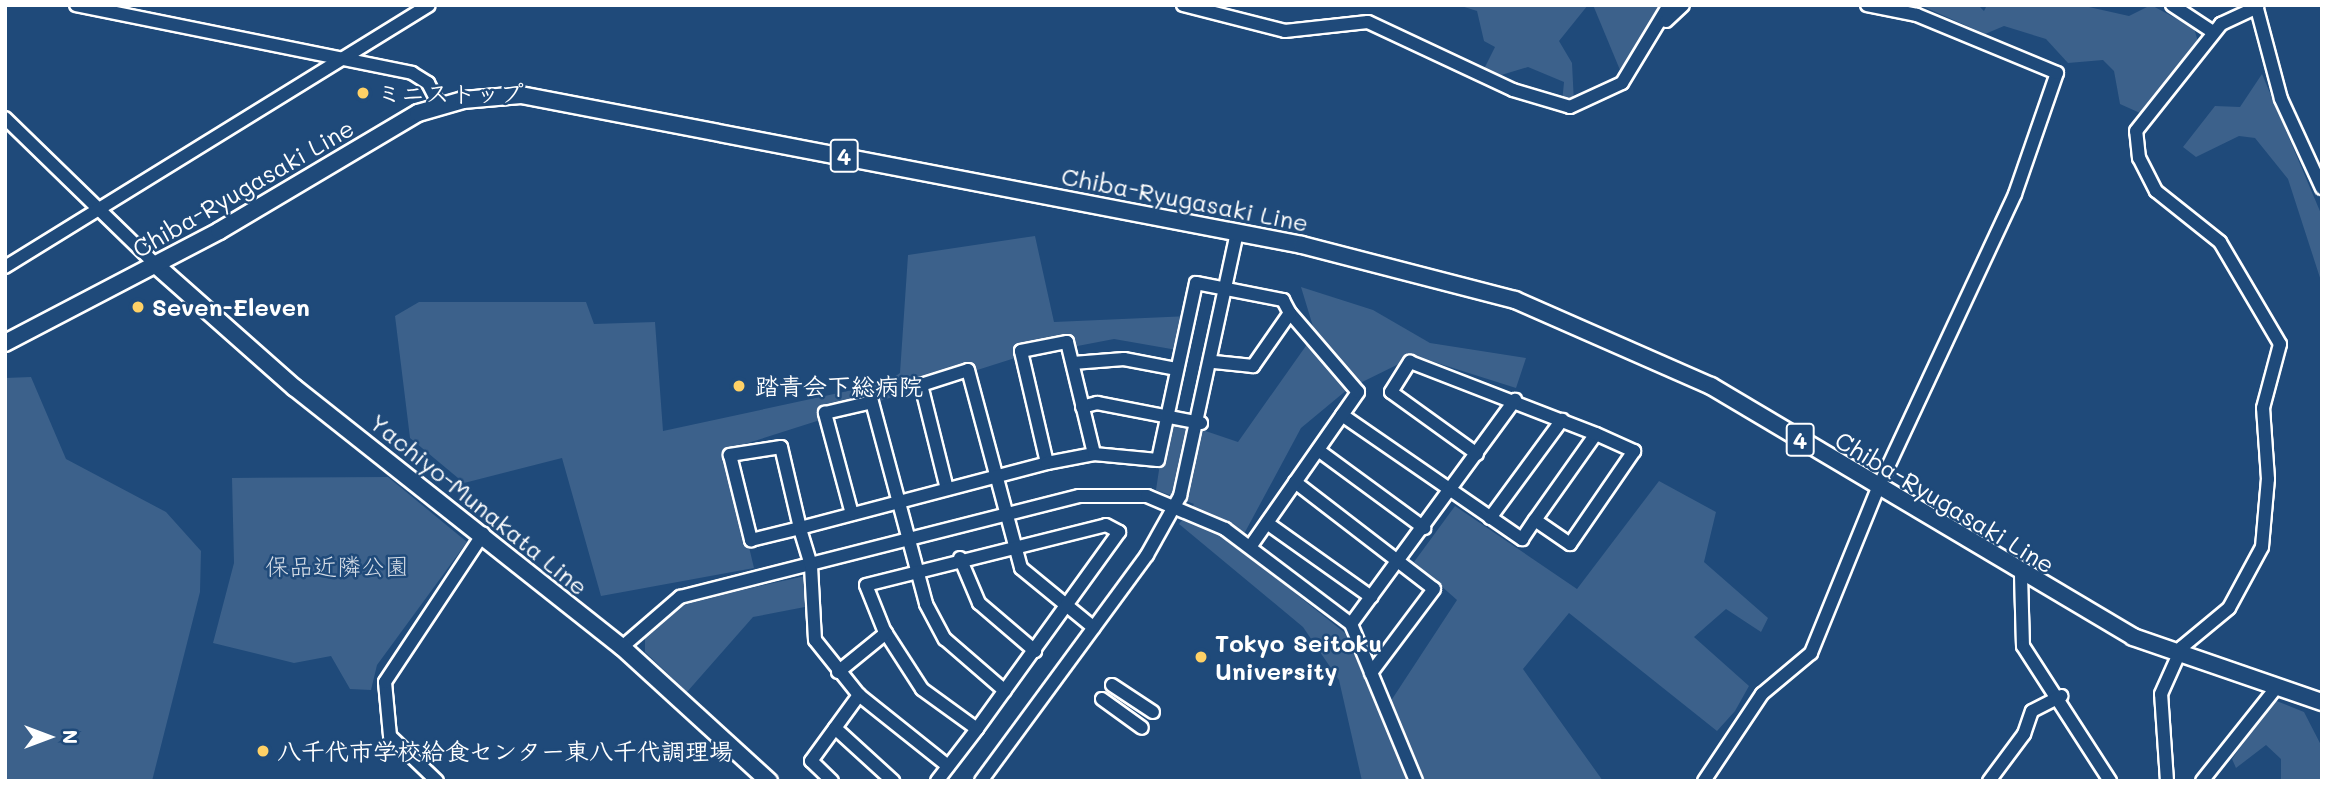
<!DOCTYPE html>
<html>
<head>
<meta charset="utf-8">
<style>
	body { margin:0 }
	#map { position:relative; width:2327px; height:786px; overflow:hidden; background:#1f4a7a; font-family:Mali,"Klee One",sans-serif }
	div>[style] { position:absolute }
	[style*='--x'] { left:calc(var(--x)*1px); top:calc(var(--y)*1px); width:calc(var(--w)*1px); rotate:calc(var(--a)*1deg) }
	.green>* { inset:0; background:#3c618b }
	.roads { filter:drop-shadow(2px 0 #fff) drop-shadow(-2px 0 #fff) drop-shadow(0 2px #fff) drop-shadow(0 -2px #fff) }
	.minor>* { height:12px; margin:-6px; padding:0 6px; transform-origin:6px; border-radius:6px; background:#1f4a7a }
	.major>* { height:16px; margin:-8px; padding:0 8px; transform-origin:8px; border-radius:8px; background:#1f4a7a }
	.dots>* { width:19px; height:19px; translate:-50% -50%; box-sizing:border-box; border:4px solid #1f4a7a; border-radius:50% }
	span { translate:-50% -50%; white-space:nowrap; text-align:center; line-height:1.15; -webkit-text-stroke:5px #1f4a7a; paint-order:stroke }
	.shield-label span { padding:2px 5px; background:#1f4a7a; border:2px solid; border-radius:5px; -webkit-text-stroke-width:0 }
	.shield-label { font-size:23px; color:#fff; font-weight:700 }
	.poi-label { font-size:24px; color:#fff; font-weight:700 }
	.left { translate:0 -50%; text-align:left }
	.street-label { font-size:24px; color:#fff }
	.park-label { font-size:24px; color:#d8dfe8 }
	.frame { position:absolute; inset:0; border:7px solid #fff; pointer-events:none }
	.north { position:absolute; left:14px; top:702px; width:70px; height:70px; -webkit-text-stroke:5px #1f4a7a; paint-order:stroke; rotate:90deg; font-size:19px; font-weight:700; line-height:28px; text-align:center; color:#fff }
	.north::after { content:''; display:block; margin:auto; width:24px; height:32px; background:#fff; clip-path:polygon(50% 0,100% 100%,50% 72%,0 100%) }
</style>
</head>
<body>
<div id="map">
	<div class="green">
		<div style="clip-path:polygon(1458px 5px,1588px 5px,1559px 41px,1572px 63px,1574px 103px,1562px 103px,1564px 82px,1528px 67px,1498px 76px,1484px 69px,1495px 47px,1484px 41px,1477px 11px)"></div>
		<div style="clip-path:polygon(1593px 5px,1679px 5px,1620px 70px)"></div>
		<div style="clip-path:polygon(1978px 5px,1984px 11px,1987px 5px,2080px 5px,2129px 16px,2151px 5px,2194px 28px,2198px 42px,2140px 113px,2120px 104px,2114px 71px,2103px 60px,2068px 63px,2046px 39px,2004px 26px,1985px 34px,1922px 6px)"></div>
		<div style="clip-path:polygon(2262px 74px,2322px 216px,2322px 284px,2288px 179px,2255px 138px,2239px 136px,2196px 157px,2183px 147px,2215px 106px,2240px 107px)"></div>
		<div style="clip-path:polygon(1035px 236px,1054px 322px,1190px 316px,1176px 421px,1238px 442px,1315px 333px,1301px 287px,1373px 310px,1430px 343px,1526px 358px,1516px 388px,1415px 356px,1348px 389px,1301px 428px,1237px 547px,1345px 633px,1381px 716px,1457px 600px,1414px 562px,1455px 506px,1577px 589px,1659px 481px,1716px 512px,1704px 562px,1768px 618px,1761px 632px,1726px 609px,1694px 637px,1749px 686px,1735px 711px,1717px 731px,1569px 613px,1523px 669px,1603px 781px,1362px 781px,1339px 680px,1303px 627px,1179px 524px,1194px 504px,1156px 490px,1177px 350px,1114px 339px,1015px 358px,726px 450px,754px 568px,601px 596px,562px 458px,464px 483px,410px 438px,395px 316px,419px 302px,586px 302px,594px 324px,655px 322px,663px 431px,885px 383px,900px 373px,908px 255px)"></div>
		<div style="clip-path:polygon(31px 377px,66px 459px,166px 512px,201px 551px,200px 592px,152px 781px,5px 781px,5px 378px)"></div>
		<div style="clip-path:polygon(388px 477px,467px 542px,377px 665px,371px 690px,350px 689px,331px 656px,294px 663px,213px 643px,234px 563px,232px 478px)"></div>
		<div style="clip-path:polygon(805px 576px,810px 606px,753px 617px,687px 692px,645px 652px,645px 637px,659px 617px,688px 602px)"></div>
		<div style="clip-path:polygon(2274px 700px,2304px 712px,2322px 747px,2322px 781px,2281px 781px,2281px 759px,2266px 745px,2236px 768px,2232px 759px)"></div>
	</div>
	<div class="roads">
		<div class="minor">
			<div style="--x:76;--y:5;--w:343;--a:11.4"></div>
			<div style="--x:412;--y:73;--w:19;--a:32"></div>
			<div style="--x:428;--y:83;--w:25;--a:63"></div>
			<div style="--x:1183;--y:5;--w:105;--a:14.3"></div>
			<div style="--x:1285;--y:31;--w:83;--a:-6.2"></div>
			<div style="--x:1368;--y:22;--w:160;--a:25.1"></div>
			<div style="--x:1513;--y:90;--w:59;--a:16.6"></div>
			<div style="--x:1570;--y:107;--w:57;--a:-24.8"></div>
			<div style="--x:1622;--y:83;--w:91;--a:-58.9"></div>
			<div style="--x:2172;--y:5;--w:49;--a:33.4"></div>
			<div style="--x:2256;--y:5;--w:97;--a:75.1"></div>
			<div style="--x:2281;--y:99;--w:98;--a:65.3"></div>
			<div style="--x:1666;--y:21;--w:23;--a:-43"></div>
			<div style="--x:5;--y:118;--w:212;--a:44.2"></div>
			<div style="--x:5;--y:267;--w:498;--a:-31.7"></div>
			<div style="--x:1073;--y:363;--w:51;--a:-4.5"></div>
			<div style="--x:1124;--y:359;--w:54;--a:10.7"></div>
			<div style="--x:1082;--y:407;--w:16;--a:-15"></div>
			<div style="--x:1097;--y:403;--w:106;--a:10.9"></div>
			<div style="--x:1342;--y:415;--w:219;--a:34.6"></div>
			<div style="--x:1522;--y:539;--w:23;--a:-56"></div>
			<div style="--x:1535;--y:520;--w:105;--a:-54.7"></div>
			<div style="--x:1596;--y:434;--w:42;--a:24.1"></div>
			<div style="--x:1634;--y:451;--w:113;--a:124.5"></div>
			<div style="--x:1570;--y:544;--w:42;--a:-145.6"></div>
			<div style="--x:1318;--y:450;--w:132;--a:36.3"></div>
			<div style="--x:1477;--y:454;--w:106;--a:-144.2"></div>
			<div style="--x:1391;--y:392;--w:36;--a:-58"></div>
			<div style="--x:1410;--y:362;--w:199;--a:21.2"></div>
			<div style="--x:1047;--y:463;--w:115;--a:-103.1"></div>
			<div style="--x:1021;--y:351;--w:47;--a:-11.1"></div>
			<div style="--x:1067;--y:342;--w:115;--a:76.4"></div>
			<div style="--x:1295;--y:482;--w:175;--a:37.6"></div>
			<div style="--x:1434;--y:589;--w:105;--a:126.9"></div>
			<div style="--x:947;--y:489;--w:107;--a:-104"></div>
			<div style="--x:921;--y:385;--w:49;--a:-17.7"></div>
			<div style="--x:968;--y:370;--w:205;--a:75"></div>
			<div style="--x:1021;--y:568;--w:94;--a:39.4"></div>
			<div style="--x:852;--y:514;--w:105;--a:-105"></div>
			<div style="--x:825;--y:413;--w:48;--a:-13.2"></div>
			<div style="--x:872;--y:402;--w:209;--a:75"></div>
			<div style="--x:926;--y:604;--w:40;--a:62"></div>
			<div style="--x:945;--y:639;--w:79;--a:40.9"></div>
			<div style="--x:1490;--y:518;--w:122;--a:-53.7"></div>
			<div style="--x:1267;--y:523;--w:128;--a:35.4"></div>
			<div style="--x:1106;--y:525;--w:15;--a:28"></div>
			<div style="--x:1119;--y:532;--w:243;--a:125.8"></div>
			<div style="--x:977;--y:729;--w:68;--a:-144"></div>
			<div style="--x:922;--y:689;--w:70;--a:-122.8"></div>
			<div style="--x:884;--y:630;--w:48;--a:-111.8"></div>
			<div style="--x:866;--y:585;--w:247;--a:-14"></div>
			<div style="--x:1250;--y:547;--w:189;--a:-55.1"></div>
			<div style="--x:1358;--y:392;--w:104;--a:-130.7"></div>
			<div style="--x:960;--y:558;--w:49;--a:67.1"></div>
			<div style="--x:979;--y:603;--w:74;--a:40.6"></div>
			<div style="--x:2021;--y:575;--w:71;--a:88.4"></div>
			<div style="--x:2023;--y:646;--w:161;--a:57.2"></div>
			<div style="--x:1351;--y:624;--w:278;--a:-53.8"></div>
			<div style="--x:622;--y:647;--w:77;--a:-40.8"></div>
			<div style="--x:680;--y:597;--w:412;--a:-14.2"></div>
			<div style="--x:1079;--y:496;--w:68;--a:0"></div>
			<div style="--x:1147;--y:496;--w:85;--a:22.9"></div>
			<div style="--x:1225;--y:529;--w:158;--a:37"></div>
			<div style="--x:1351;--y:624;--w:170;--a:67.5"></div>
			<div style="--x:838;--y:672;--w:62;--a:-39.1"></div>
			<div style="--x:1112;--y:685;--w:49;--a:33.4"></div>
			<div style="--x:859;--y:695;--w:114;--a:38.6"></div>
			<div style="--x:1102;--y:699;--w:49;--a:35.9"></div>
			<div style="--x:835;--y:728;--w:79;--a:42.4"></div>
			<div style="--x:437;--y:781;--w:65;--a:-136.2"></div>
			<div style="--x:390;--y:736;--w:54;--a:-95.3"></div>
			<div style="--x:385;--y:682;--w:178;--a:-56.5"></div>
			<div style="--x:832;--y:781;--w:29;--a:-136"></div>
			<div style="--x:811;--y:761;--w:82;--a:-54"></div>
			<div style="--x:859;--y:695;--w:70;--a:-128.7"></div>
			<div style="--x:815;--y:640;--w:75;--a:-93.1"></div>
			<div style="--x:811;--y:565;--w:39;--a:-107"></div>
			<div style="--x:800;--y:528;--w:83;--a:-103.2"></div>
			<div style="--x:781;--y:447;--w:52;--a:171.1"></div>
			<div style="--x:730;--y:455;--w:88;--a:76.1"></div>
			<div style="--x:751;--y:540;--w:50;--a:-13.8"></div>
			<div style="--x:800;--y:528;--w:255;--a:-14.7"></div>
			<div style="--x:1047;--y:463;--w:48;--a:-10.8"></div>
			<div style="--x:1094;--y:454;--w:64;--a:5.4"></div>
			<div style="--x:1158;--y:460;--w:181;--a:-77.9"></div>
			<div style="--x:1196;--y:283;--w:89;--a:11.1"></div>
			<div style="--x:1283;--y:300;--w:15;--a:62"></div>
			<div style="--x:1290;--y:313;--w:65;--a:124.9"></div>
			<div style="--x:1253;--y:366;--w:39;--a:-174"></div>
			<div style="--x:937;--y:781;--w:66;--a:-52.4"></div>
			<div style="--x:981;--y:781;--w:280;--a:-53.7"></div>
			<div style="--x:1147;--y:555;--w:68;--a:-60.8"></div>
			<div style="--x:1180;--y:496;--w:269;--a:-77.8"></div>
			<div style="--x:1704;--y:781;--w:105;--a:-56.3"></div>
			<div style="--x:1762;--y:694;--w:64;--a:-39.9"></div>
			<div style="--x:1811;--y:653;--w:178;--a:-67.9"></div>
			<div style="--x:1878;--y:488;--w:324;--a:-65"></div>
			<div style="--x:2015;--y:194;--w:128;--a:-70.9"></div>
			<div style="--x:2057;--y:73;--w:152;--a:-157.5"></div>
			<div style="--x:1917;--y:15;--w:51;--a:-168.7"></div>
			<div style="--x:1989;--y:781;--w:59;--a:-53.3"></div>
			<div style="--x:2024;--y:734;--w:24;--a:-71"></div>
			<div style="--x:2032;--y:711;--w:33;--a:-27"></div>
			<div style="--x:2167;--y:781;--w:87;--a:-93.9"></div>
			<div style="--x:2161;--y:694;--w:51;--a:-65.9"></div>
			<div style="--x:2182;--y:647;--w:61;--a:-39.7"></div>
			<div style="--x:2229;--y:608;--w:69;--a:-61.6"></div>
			<div style="--x:2262;--y:547;--w:68;--a:-85"></div>
			<div style="--x:2268;--y:479;--w:71;--a:-94"></div>
			<div style="--x:2263;--y:408;--w:66;--a:-75.1"></div>
			<div style="--x:2280;--y:344;--w:118;--a:-120.5"></div>
			<div style="--x:2220;--y:242;--w:82;--a:-141.4"></div>
			<div style="--x:2156;--y:191;--w:37;--a:-117"></div>
			<div style="--x:2139;--y:158;--w:27;--a:-96"></div>
			<div style="--x:2136;--y:131;--w:137;--a:-51.5"></div>
			<div style="--x:2221;--y:24;--w:40;--a:-25"></div>
			<div style="--x:2202;--y:781;--w:119;--a:-51.5"></div>
		</div>
		<div class="major">
			<div style="--x:157;--y:266;--w:184;--a:41.5"></div>
			<div style="--x:295;--y:388;--w:417;--a:38.4"></div>
			<div style="--x:622;--y:647;--w:199;--a:42.4"></div>
			<div style="--x:5;--y:343;--w:242;--a:-27.6"></div>
			<div style="--x:219;--y:231;--w:231;--a:-30.7"></div>
			<div style="--x:418;--y:113;--w:47;--a:-16.1"></div>
			<div style="--x:463;--y:100;--w:58;--a:-4.9"></div>
			<div style="--x:521;--y:95;--w:795;--a:10.87"></div>
			<div style="--x:1302;--y:245;--w:220;--a:14.5"></div>
			<div style="--x:1515;--y:300;--w:214;--a:23.7"></div>
			<div style="--x:1711;--y:386;--w:491;--a:30.7"></div>
			<div style="--x:2133;--y:637;--w:200;--a:19"></div>
		</div>
	</div>
	<div class="dots">
		<div style="left:363px;top:93px;background:#ffd166"></div>
		<div style="left:138px;top:307px;background:#ffd166"></div>
		<div style="left:739px;top:386px;background:#ffd166"></div>
		<div style="left:1201px;top:657px;background:#ffd166"></div>
		<div style="left:263px;top:751px;background:#ffd166"></div>
	</div>
	<div class="shield-label">
		<span style="left:844px;top:156px">4</span>
		<span style="left:1800px;top:440px">4</span>
	</div>
	<div class="poi-label">
		<span class="left" style="left:377px;top:93px">ミニストップ</span>
		<span class="left" style="left:152px;top:307px">Seven-Eleven</span>
		<span class="left" style="left:755px;top:386px">踏青会下総病院</span>
		<span class="left" style="left:1215px;top:657px">Tokyo Seitoku<br>University</span>
		<span class="left" style="left:277px;top:751px">八千代市学校給食センター東八千代調理場</span>
	</div>
	<div class="street-label">
		<span style="left:243px;top:188px;rotate:-30deg">Chiba-Ryugasaki Line</span>
		<span style="left:1185px;top:199px;rotate:11deg">Chiba-Ryugasaki Line</span>
		<span style="left:1945px;top:502px;rotate:31deg">Chiba-Ryugasaki Line</span>
		<span style="left:479px;top:504px;rotate:39deg">Yachiyo-Munakata Line</span>
	</div>
	<div class="park-label">
		<span style="left:337px;top:566px">保品近隣公園</span>
	</div>
	<div class="frame"></div>
	<div class="north">N</div>
</div>
</body>
</html>
